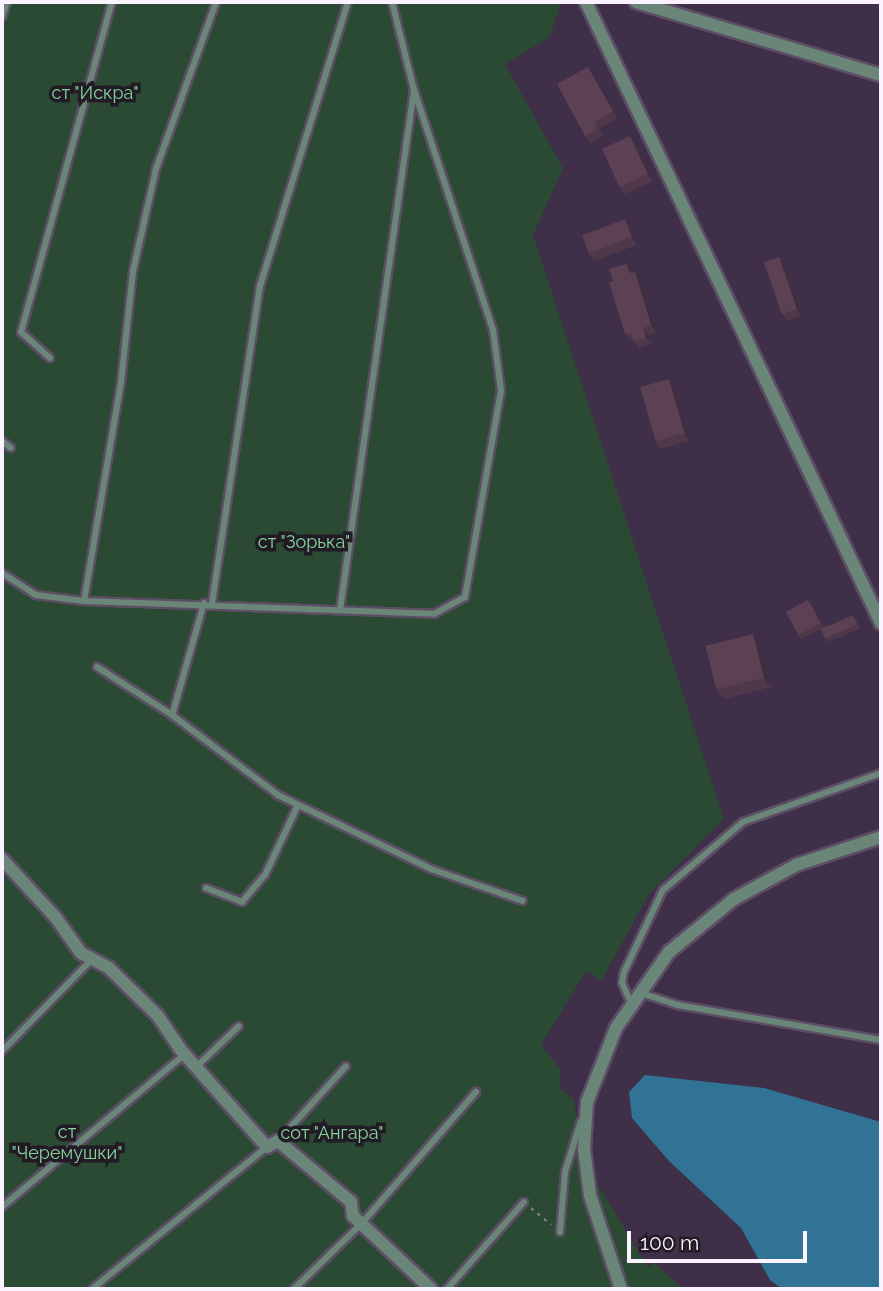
<!DOCTYPE html>
<html>
<head>
<meta charset="utf-8">
<style>
	body { margin:0 }
	#map { position:relative; width:883px; height:1291px; overflow:hidden; background:#3f2f48; font-family:Raleway,sans-serif }
	div>[style] { position:absolute }
	[style*='--x'] { left:calc(var(--x)*1px); top:calc(var(--y)*1px); width:calc(var(--w)*1px); rotate:calc(var(--a)*1deg) }
	.green>* { inset:0; background:#2a4a33 }
	.water>* { inset:0; background:#317395 }
	.path>* { height:2px; margin-top:-1px; transform-origin:0; background:repeating-linear-gradient(90deg,#8e8195 0 3.5px,transparent 0 8.5px) }
	.roads { filter:drop-shadow(2px 0 #5d4e65) drop-shadow(-2px 0 #5d4e65) drop-shadow(0 2px #5d4e65) drop-shadow(0 -2px #5d4e65) }
	.service>* { height:6px; margin:-3px; padding:0 3px; transform-origin:3px; border-radius:3px; background:#6a8679 }
	.minor>* { height:12px; margin:-6px; padding:0 6px; transform-origin:6px; border-radius:6px; background:#6a8679 }
	.wall>* { inset:0; background:#4f3849 }
	.shaded-wall>* { inset:0; background:#402e3c }
	.building>* { inset:0; background:#5c4155; transform-origin:0 0 }
	span { translate:-50% -50%; white-space:nowrap; text-align:center; line-height:1.15; -webkit-text-stroke:7px #221b26; paint-order:stroke }
	.park-label { font-size:18px; color:#83d59b }
	.frame { position:absolute; inset:0; border:4px solid #faf2ff; pointer-events:none }
	.scale { position:absolute; left:627px; top:1231px; width:180px; height:32px; box-sizing:border-box; border:4px solid #faf2ff; border-top:0; padding-left:9px; font-size:21px; line-height:24px; white-space:nowrap; color:#faf2ff; -webkit-text-stroke:5px #221b26; paint-order:stroke }
</style>
</head>
<body>
<div id="map">
	<div class="green">
		<div style="clip-path:polygon(2px 2px,561px 2px,550px 37px,505px 64px,563px 168px,533px 235px,724px 819px,649px 894px,601px 981px,586px 971px,541px 1045px,560px 1069px,560px 1089px,574px 1099px,581px 1157px,648px 1267px,654px 1263px,684px 1289px,2px 1289px)"></div>
	</div>
	<div class="water">
		<div style="clip-path:polygon(645px 1075px,764px 1088px,881px 1122px,881px 1289px,782px 1289px,770px 1280px,741px 1228px,669px 1161px,632px 1118px,629px 1092px)"></div>
	</div>
	<div class="path">
		<div style="--x:531;--y:1208;--w:26;--a:40"></div>
	</div>
	<div class="roads">
		<div class="service">
			<div style="--x:2;--y:17;--w:16;--a:-72"></div>
			<div style="--x:50;--y:358;--w:39;--a:-138"></div>
			<div style="--x:21;--y:332;--w:342;--a:-74.6"></div>
			<div style="--x:2;--y:441;--w:11;--a:38"></div>
			<div style="--x:2;--y:573;--w:40;--a:32.9"></div>
			<div style="--x:36;--y:595;--w:48;--a:7.1"></div>
			<div style="--x:84;--y:601;--w:350;--a:2.1"></div>
			<div style="--x:434;--y:614;--w:35;--a:-29"></div>
			<div style="--x:465;--y:597;--w:210;--a:-80.1"></div>
			<div style="--x:501;--y:390;--w:61;--a:-97.6"></div>
			<div style="--x:493;--y:330;--w:253;--a:-108.2"></div>
			<div style="--x:84;--y:601;--w:222;--a:-80.4"></div>
			<div style="--x:121;--y:382;--w:112;--a:-83.8"></div>
			<div style="--x:133;--y:271;--w:105;--a:-77.3"></div>
			<div style="--x:156;--y:169;--w:177;--a:-70.2"></div>
			<div style="--x:204;--y:603;--w:116;--a:105.9"></div>
			<div style="--x:172;--y:715;--w:133;--a:37"></div>
			<div style="--x:278;--y:795;--w:170;--a:25.8"></div>
			<div style="--x:431;--y:869;--w:97;--a:19.2"></div>
			<div style="--x:212;--y:603;--w:321;--a:-81.4"></div>
			<div style="--x:260;--y:286;--w:297;--a:-72.8"></div>
			<div style="--x:340;--y:610;--w:525;--a:-81.9"></div>
			<div style="--x:414;--y:90;--w:91;--a:-104"></div>
			<div style="--x:97;--y:667;--w:89;--a:32.6"></div>
			<div style="--x:206;--y:888;--w:39;--a:21"></div>
			<div style="--x:242;--y:902;--w:35;--a:-50"></div>
			<div style="--x:265;--y:875;--w:77;--a:-64.8"></div>
			<div style="--x:641;--y:993;--w:39;--a:18"></div>
			<div style="--x:678;--y:1005;--w:206;--a:9.8"></div>
			<div style="--x:631;--y:1003;--w:22;--a:-114"></div>
			<div style="--x:622;--y:983;--w:11;--a:-80"></div>
			<div style="--x:624;--y:972;--w:91;--a:-64.6"></div>
			<div style="--x:663;--y:890;--w:105;--a:-40.4"></div>
			<div style="--x:743;--y:822;--w:146;--a:-19.5"></div>
			<div style="--x:2;--y:1051;--w:129;--a:-45.6"></div>
			<div style="--x:196;--y:1067;--w:59;--a:-43.6"></div>
			<div style="--x:278;--y:1141;--w:101;--a:-47.8"></div>
			<div style="--x:2;--y:1207;--w:239;--a:-39.9"></div>
			<div style="--x:560;--y:1232;--w:60;--a:-85.2"></div>
			<div style="--x:565;--y:1172;--w:53;--a:-72.6"></div>
			<div style="--x:92;--y:1289;--w:225;--a:-39.1"></div>
			<div style="--x:294;--y:1289;--w:95;--a:-44.1"></div>
			<div style="--x:362;--y:1223;--w:174;--a:-49"></div>
			<div style="--x:447;--y:1289;--w:116;--a:-48.5"></div>
		</div>
		<div class="minor">
			<div style="--x:586;--y:2;--w:688;--a:64.59"></div>
			<div style="--x:636;--y:2;--w:256;--a:16.6"></div>
			<div style="--x:2;--y:859;--w:80;--a:47.5"></div>
			<div style="--x:56;--y:918;--w:43;--a:54.5"></div>
			<div style="--x:81;--y:953;--w:32;--a:28"></div>
			<div style="--x:109;--y:968;--w:69;--a:44.4"></div>
			<div style="--x:158;--y:1016;--w:40;--a:56"></div>
			<div style="--x:180;--y:1049;--w:131;--a:48.4"></div>
			<div style="--x:267;--y:1147;--w:13;--a:-29"></div>
			<div style="--x:278;--y:1141;--w:95;--a:39.9"></div>
			<div style="--x:351;--y:1202;--w:14;--a:82"></div>
			<div style="--x:353;--y:1216;--w:107;--a:43.1"></div>
			<div style="--x:621;--y:1289;--w:99;--a:-108.3"></div>
			<div style="--x:590;--y:1195;--w:46;--a:-97.4"></div>
			<div style="--x:584;--y:1149;--w:47;--a:-86.3"></div>
			<div style="--x:587;--y:1102;--w:79;--a:-68.6"></div>
			<div style="--x:616;--y:1028;--w:93;--a:-55.1"></div>
			<div style="--x:669;--y:952;--w:84;--a:-39.2"></div>
			<div style="--x:734;--y:899;--w:71;--a:-28.7"></div>
			<div style="--x:796;--y:865;--w:89;--a:-18.2"></div>
		</div>
	</div>
	<div class="wall">
		<div style="clip-path:polygon(588px 67px,618px 118px,599px 129px,603px 136px,590px 143px,585px 136px)"></div>
		<div style="clip-path:polygon(635px 143px,653px 181px,625px 194px,620px 187px)"></div>
		<div style="clip-path:polygon(625px 219px,630px 226px,637px 245px,594px 261px,589px 254px)"></div>
		<div style="clip-path:polygon(779px 257px,784px 264px,802px 316px,787px 321px,782px 314px)"></div>
		<div style="clip-path:polygon(632px 271px,633px 273px,635px 272px,640px 280px,656px 332px,648px 335px,651px 344px,639px 348px,633px 340px,630px 341px,625px 334px,613px 281px)"></div>
		<div style="clip-path:polygon(674px 386px,689px 441px,660px 449px,655px 441px)"></div>
		<div style="clip-path:polygon(812px 605px,823px 627px,856px 620px,860px 629px,827px 642px,820px 629px,800px 639px,797px 634px)"></div>
		<div style="clip-path:polygon(753px 634px,760px 644px,771px 687px,724px 699px,717px 690px)"></div>
	</div>
	<div class="shaded-wall">
		<div style="clip-path:polygon(588px 67px,593px 74px,618px 118px,613px 111px)"></div>
		<div style="clip-path:polygon(630px 136px,635px 143px,653px 181px,648px 174px)"></div>
		<div style="clip-path:polygon(625px 219px,630px 226px,637px 245px,632px 237px)"></div>
		<div style="clip-path:polygon(779px 257px,784px 264px,802px 316px,797px 309px)"></div>
		<div style="clip-path:polygon(635px 272px,640px 280px,656px 332px,651px 325px)"></div>
		<div style="clip-path:polygon(643px 328px,648px 335px,651px 344px,646px 337px)"></div>
		<div style="clip-path:polygon(669px 379px,674px 386px,689px 441px,684px 433px)"></div>
		<div style="clip-path:polygon(753px 634px,760px 644px,771px 687px,764px 678px)"></div>
	</div>
	<div class="building">
		<div style="clip-path:polygon(588px 67px,613px 111px,594px 122px,598px 129px,585px 136px,557px 84px)"></div>
		<div style="left:630px;top:136px;width:42px;height:31px;rotate:65deg"></div>
		<div style="left:625px;top:219px;width:19px;height:46px;rotate:69deg"></div>
		<div style="left:779px;top:257px;width:55px;height:16px;rotate:71deg"></div>
		<div style="clip-path:polygon(627px 264px,630px 274px,635px 272px,651px 325px,643px 328px,646px 337px,634px 341px,631px 332px,625px 334px,609px 282px,613px 281px,609px 269px)"></div>
		<div style="left:669px;top:379px;width:56px;height:30px;rotate:74deg"></div>
		<div style="left:808px;top:600px;width:26px;height:25px;rotate:62deg"></div>
		<div style="left:853px;top:615px;width:10px;height:35px;rotate:66deg"></div>
		<div style="left:753px;top:634px;width:45px;height:49px;rotate:76deg"></div>
	</div>
	<div class="park-label">
		<span style="left:95px;top:93px">ст "Искра"</span>
		<span style="left:304px;top:542px">ст "Зорька"</span>
		<span style="left:67px;top:1143px">ст<br>"Черемушки"</span>
		<span style="left:332px;top:1133px">сот "Ангара"</span>
	</div>
	<div class="frame"></div>
	<div class="scale">100 m</div>
</div>
</body>
</html>
